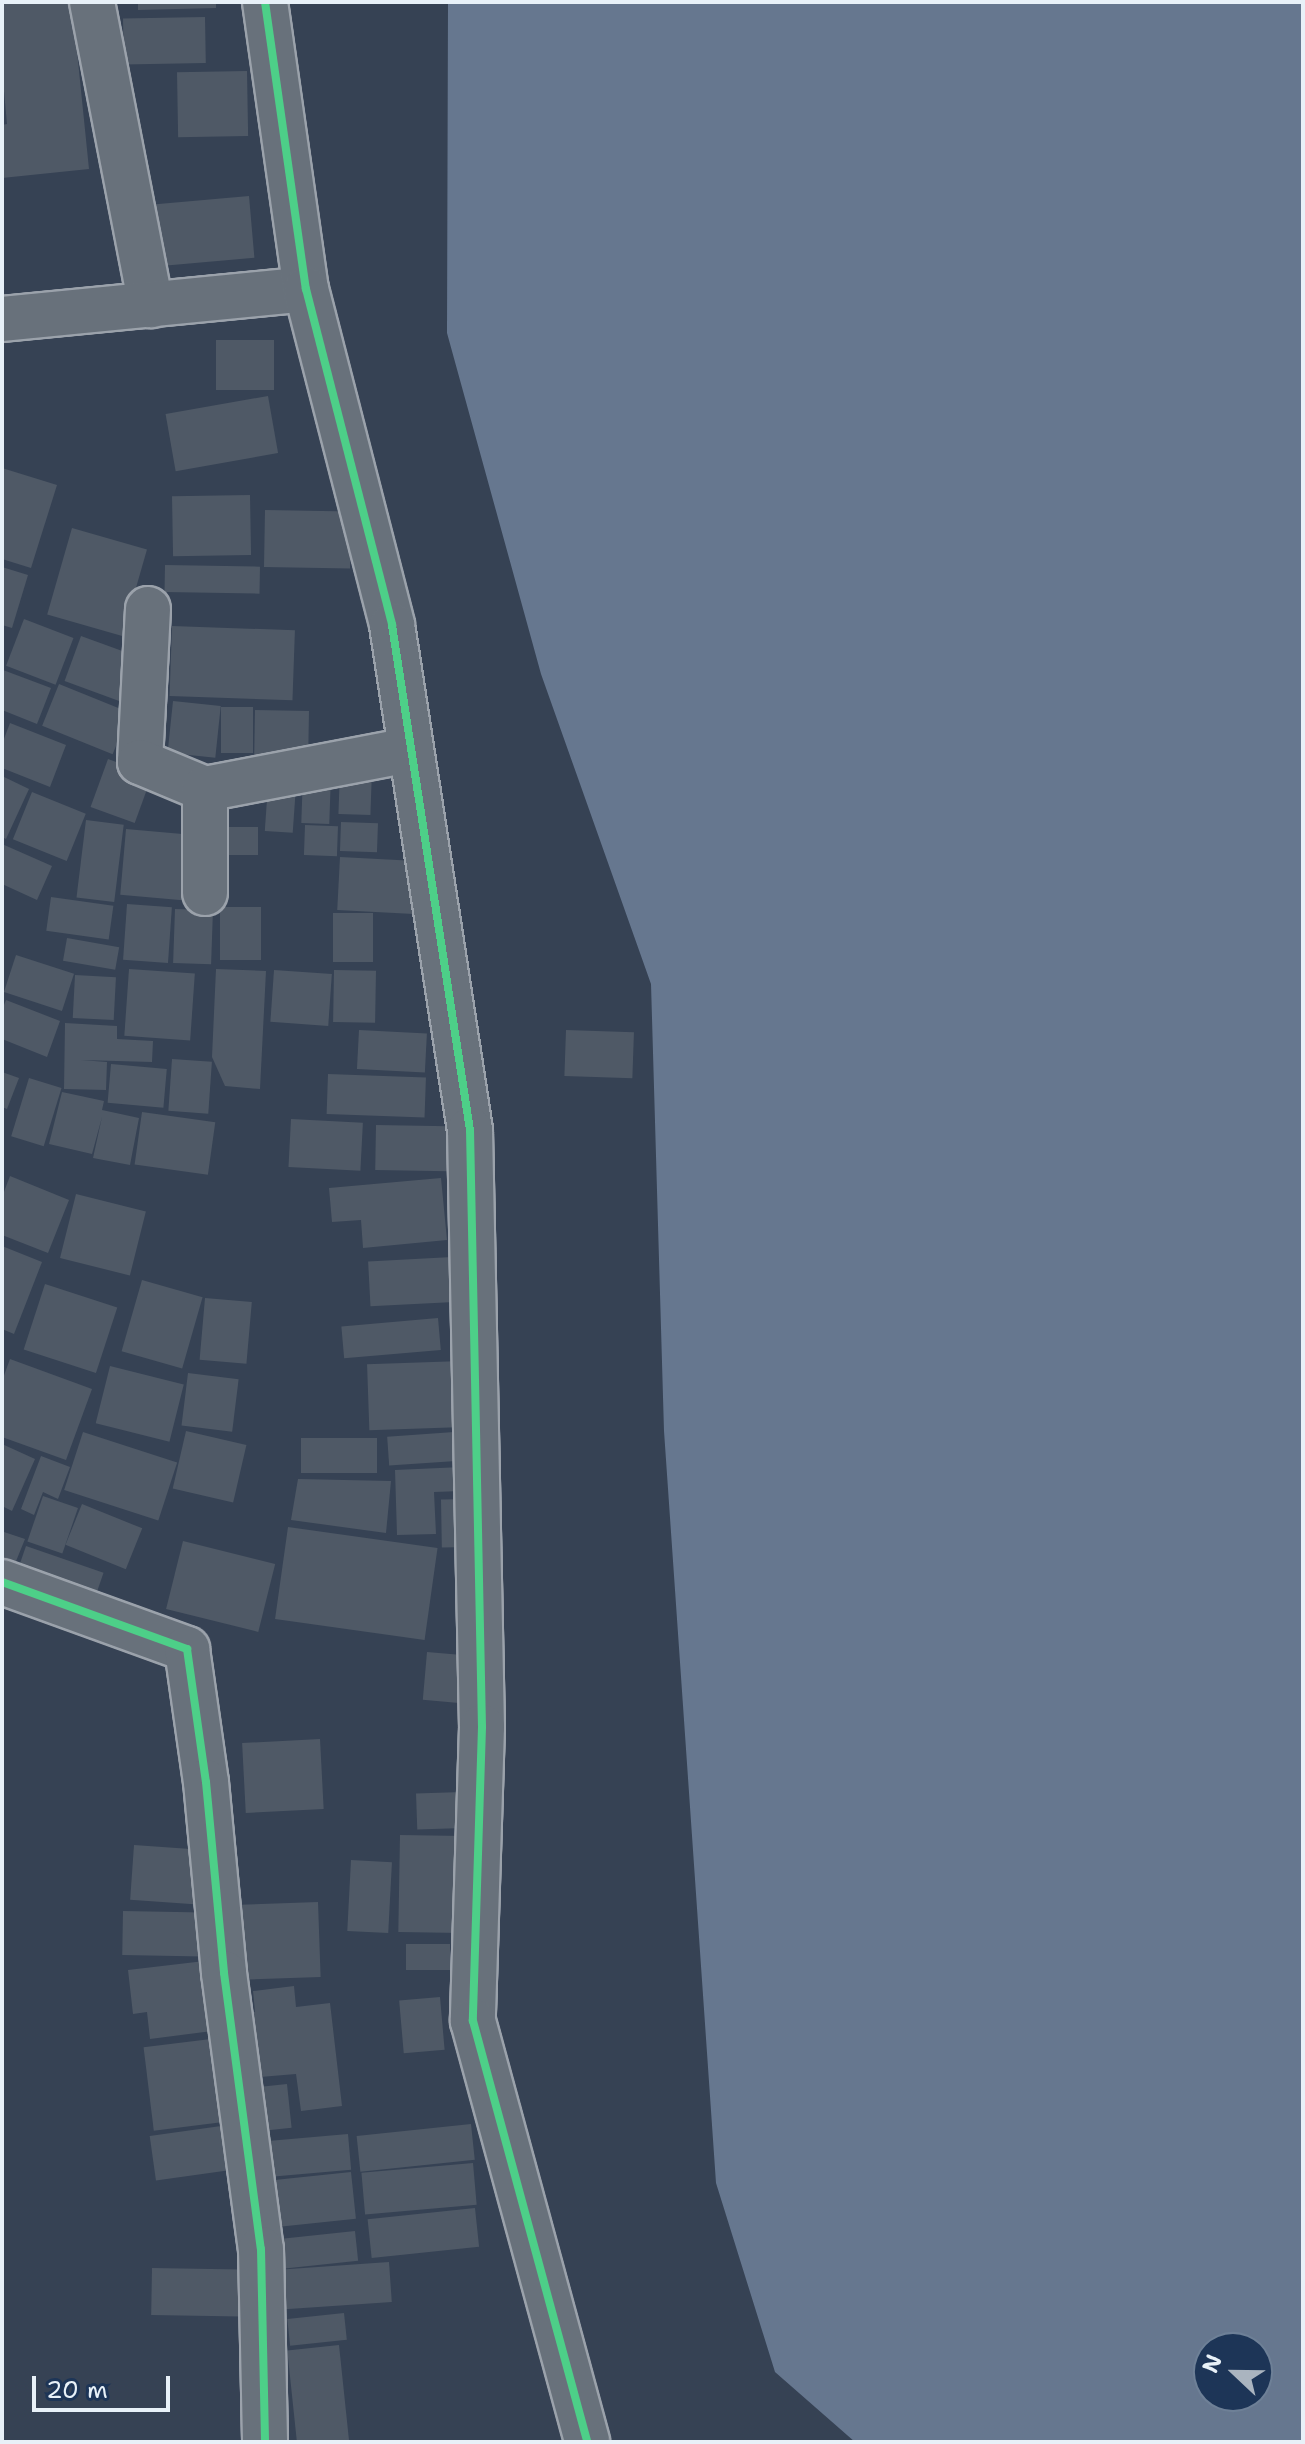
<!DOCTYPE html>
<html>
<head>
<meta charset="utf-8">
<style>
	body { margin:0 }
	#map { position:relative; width:1305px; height:2444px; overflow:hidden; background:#364254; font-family:"Shantell Sans",sans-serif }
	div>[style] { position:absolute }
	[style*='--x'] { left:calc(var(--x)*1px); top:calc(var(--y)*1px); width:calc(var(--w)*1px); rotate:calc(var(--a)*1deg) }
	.water>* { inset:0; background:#66778f }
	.building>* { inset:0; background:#4f5966; transform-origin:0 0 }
	.roads { filter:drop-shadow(2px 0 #9ba2ab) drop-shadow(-2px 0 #9ba2ab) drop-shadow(0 2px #9ba2ab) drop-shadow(0 -2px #9ba2ab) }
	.street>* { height:44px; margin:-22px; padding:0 22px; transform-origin:22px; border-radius:22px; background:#68717b }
	.secondary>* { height:44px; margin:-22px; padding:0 22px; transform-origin:22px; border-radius:22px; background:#68717b }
	.cycleway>* { height:8px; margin:-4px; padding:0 4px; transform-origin:4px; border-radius:4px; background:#4dcf88 }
	span { translate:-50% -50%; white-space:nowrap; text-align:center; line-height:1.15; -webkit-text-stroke:6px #1d3557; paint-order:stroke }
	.frame { position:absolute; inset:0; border:4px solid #e8f1f8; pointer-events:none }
	.north { position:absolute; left:1193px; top:2332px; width:80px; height:80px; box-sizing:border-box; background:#1d3557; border:2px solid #6e8097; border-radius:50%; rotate:292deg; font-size:22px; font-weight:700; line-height:32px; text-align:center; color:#e8f1f8 }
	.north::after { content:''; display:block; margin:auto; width:28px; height:36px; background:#aab4bf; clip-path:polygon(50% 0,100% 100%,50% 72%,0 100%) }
	.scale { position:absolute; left:32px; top:2376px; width:138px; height:36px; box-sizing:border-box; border:4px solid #e8f1f8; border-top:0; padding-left:10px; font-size:24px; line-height:28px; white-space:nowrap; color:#e8f1f8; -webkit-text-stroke:6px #1d3557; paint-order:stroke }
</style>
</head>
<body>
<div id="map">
	<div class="water">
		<div style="clip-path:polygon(evenodd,448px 2px,1303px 2px,1303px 2442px,855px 2442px,775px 2372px,716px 2183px,664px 1431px,651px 984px,541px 674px,447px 333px,448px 2px,1209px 2348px,1257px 2348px,1257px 2396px,1209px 2396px,1209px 2348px)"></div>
	</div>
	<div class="building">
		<div style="clip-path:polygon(2px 2px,72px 2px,89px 169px,2px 178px,2px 125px,7px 124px,2px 69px)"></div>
		<div style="clip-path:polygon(138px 2px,216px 2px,216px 8px,138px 10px)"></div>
		<div style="left:205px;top:17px;width:46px;height:82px;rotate:89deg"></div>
		<div style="left:247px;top:71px;width:65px;height:70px;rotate:89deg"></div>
		<div style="left:249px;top:196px;width:62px;height:105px;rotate:85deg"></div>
		<div style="left:216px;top:340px;width:58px;height:50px"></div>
		<div style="left:268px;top:396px;width:58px;height:104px;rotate:80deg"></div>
		<div style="clip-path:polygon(2px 468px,57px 485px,31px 568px,2px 559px)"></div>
		<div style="left:250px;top:495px;width:60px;height:78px;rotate:89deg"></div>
		<div style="left:265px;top:510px;width:86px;height:57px;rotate:1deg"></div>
		<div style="left:72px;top:528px;width:78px;height:90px;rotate:16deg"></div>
		<div style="left:165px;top:565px;width:95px;height:27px;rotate:1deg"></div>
		<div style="clip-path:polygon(2px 567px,28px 575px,12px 628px,2px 625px)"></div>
		<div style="left:24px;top:619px;width:53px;height:50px;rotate:21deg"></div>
		<div style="left:172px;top:626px;width:123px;height:70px;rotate:2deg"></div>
		<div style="left:81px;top:636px;width:66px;height:48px;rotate:20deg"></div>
		<div style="clip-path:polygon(3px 670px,51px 688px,37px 724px,2px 710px)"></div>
		<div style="left:59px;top:684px;width:76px;height:45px;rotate:22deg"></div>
		<div style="left:173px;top:701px;width:48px;height:52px;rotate:6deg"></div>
		<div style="left:221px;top:707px;width:32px;height:46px"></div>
		<div style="left:255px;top:710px;width:54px;height:57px;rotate:1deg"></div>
		<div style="clip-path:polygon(10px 723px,66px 745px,50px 787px,2px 768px,2px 744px)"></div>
		<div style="left:108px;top:759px;width:47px;height:51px;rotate:20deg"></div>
		<div style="left:340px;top:769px;width:32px;height:45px;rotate:2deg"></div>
		<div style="left:303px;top:774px;width:28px;height:49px;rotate:2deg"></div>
		<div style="clip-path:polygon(2px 776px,29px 789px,6px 839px,2px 837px)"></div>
		<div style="left:268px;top:785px;width:28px;height:46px;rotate:4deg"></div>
		<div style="left:32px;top:792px;width:58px;height:51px;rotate:22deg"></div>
		<div style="left:86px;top:820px;width:38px;height:78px;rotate:7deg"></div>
		<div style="left:341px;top:822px;width:37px;height:29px;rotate:2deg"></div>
		<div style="left:305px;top:825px;width:33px;height:30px;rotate:2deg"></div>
		<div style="left:211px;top:827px;width:47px;height:28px"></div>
		<div style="left:126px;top:829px;width:68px;height:66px;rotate:5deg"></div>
		<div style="clip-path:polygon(2px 844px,52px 866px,37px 900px,2px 884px)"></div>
		<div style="left:340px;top:857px;width:86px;height:53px;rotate:3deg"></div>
		<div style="left:51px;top:897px;width:63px;height:34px;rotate:8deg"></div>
		<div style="left:127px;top:904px;width:45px;height:56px;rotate:4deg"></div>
		<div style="left:220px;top:907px;width:41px;height:53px"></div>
		<div style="left:175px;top:909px;width:38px;height:54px;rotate:2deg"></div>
		<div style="left:333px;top:913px;width:40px;height:49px"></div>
		<div style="left:67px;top:938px;width:53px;height:23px;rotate:10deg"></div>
		<div style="left:16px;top:955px;width:61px;height:39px;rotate:18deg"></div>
		<div style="left:129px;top:969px;width:66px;height:67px;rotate:4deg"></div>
		<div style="clip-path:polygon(216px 969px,266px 971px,260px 1089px,225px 1086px,212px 1057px)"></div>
		<div style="left:274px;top:970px;width:58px;height:52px;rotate:4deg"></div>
		<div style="left:334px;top:970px;width:42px;height:52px;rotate:1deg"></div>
		<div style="left:75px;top:975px;width:41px;height:43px;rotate:3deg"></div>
		<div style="clip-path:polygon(6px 1000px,60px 1021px,47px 1057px,2px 1039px,2px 1010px)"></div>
		<div style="clip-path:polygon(65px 1023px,117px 1026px,117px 1039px,153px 1041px,152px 1062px,81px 1060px,107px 1062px,106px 1090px,64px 1089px)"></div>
		<div style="left:359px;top:1030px;width:68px;height:39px;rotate:3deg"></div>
		<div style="left:566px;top:1030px;width:68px;height:46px;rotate:2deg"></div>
		<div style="left:172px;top:1059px;width:40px;height:52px;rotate:4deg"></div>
		<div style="left:111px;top:1064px;width:56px;height:39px;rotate:5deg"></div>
		<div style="clip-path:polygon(2px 1072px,19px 1078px,7px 1109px,2px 1107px)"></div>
		<div style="left:328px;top:1074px;width:98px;height:40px;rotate:2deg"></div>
		<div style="left:29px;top:1078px;width:34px;height:61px;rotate:17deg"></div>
		<div style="clip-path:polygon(62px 1092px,104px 1101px,102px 1110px,139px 1118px,130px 1165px,93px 1158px,102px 1117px,92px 1154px,49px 1144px)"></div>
		<div style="left:142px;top:1112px;width:74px;height:53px;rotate:8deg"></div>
		<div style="left:291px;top:1119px;width:72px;height:48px;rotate:3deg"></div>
		<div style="left:376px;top:1125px;width:73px;height:45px;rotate:1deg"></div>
		<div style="clip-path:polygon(10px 1176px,69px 1200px,48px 1253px,2px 1235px,2px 1197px)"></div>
		<div style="clip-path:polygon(441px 1178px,447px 1240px,363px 1248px,361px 1220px,332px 1222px,329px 1188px)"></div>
		<div style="left:76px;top:1194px;width:72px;height:66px;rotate:14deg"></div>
		<div style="clip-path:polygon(2px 1246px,42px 1262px,14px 1334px,2px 1329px)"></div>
		<div style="left:452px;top:1257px;width:45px;height:84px;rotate:87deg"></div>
		<div style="left:142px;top:1280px;width:63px;height:74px;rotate:16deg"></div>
		<div style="left:45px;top:1284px;width:76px;height:69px;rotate:18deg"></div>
		<div style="left:205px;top:1298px;width:47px;height:62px;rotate:5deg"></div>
		<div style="left:438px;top:1318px;width:32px;height:97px;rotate:85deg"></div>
		<div style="clip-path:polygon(10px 1359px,92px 1389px,66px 1460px,2px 1437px,2px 1381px)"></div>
		<div style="left:462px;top:1361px;width:66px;height:95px;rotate:88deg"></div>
		<div style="left:110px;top:1366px;width:76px;height:59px;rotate:14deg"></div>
		<div style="left:188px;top:1373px;width:51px;height:53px;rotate:7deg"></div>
		<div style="left:186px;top:1431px;width:62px;height:59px;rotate:13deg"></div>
		<div style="left:83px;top:1432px;width:99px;height:61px;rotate:18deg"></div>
		<div style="left:454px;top:1432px;width:29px;height:67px;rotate:86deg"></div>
		<div style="left:301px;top:1438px;width:76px;height:35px"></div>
		<div style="clip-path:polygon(2px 1444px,35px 1459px,12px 1511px,2px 1506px)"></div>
		<div style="clip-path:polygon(41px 1456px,70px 1467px,58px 1499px,43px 1492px,34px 1515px,21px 1509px)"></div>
		<div style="clip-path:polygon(462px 1467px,462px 1491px,434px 1492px,436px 1534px,397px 1535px,395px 1470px)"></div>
		<div style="clip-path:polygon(298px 1479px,391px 1481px,386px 1533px,291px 1520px)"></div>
		<div style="left:43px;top:1496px;width:37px;height:48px;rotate:19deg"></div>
		<div style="left:470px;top:1499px;width:48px;height:29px;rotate:89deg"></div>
		<div style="left:82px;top:1504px;width:65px;height:44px;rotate:22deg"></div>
		<div style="left:288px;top:1527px;width:151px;height:93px;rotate:8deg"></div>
		<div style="clip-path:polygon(4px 1532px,25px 1539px,12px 1571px,2px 1567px)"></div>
		<div style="left:183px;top:1541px;width:95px;height:70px;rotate:14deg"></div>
		<div style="left:26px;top:1546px;width:82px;height:32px;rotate:19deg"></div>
		<div style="left:427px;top:1652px;width:47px;height:48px;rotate:5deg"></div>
		<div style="left:320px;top:1739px;width:70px;height:78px;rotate:87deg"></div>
		<div style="left:462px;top:1792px;width:36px;height:46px;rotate:88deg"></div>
		<div style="left:400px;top:1835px;width:63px;height:97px;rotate:1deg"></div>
		<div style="left:134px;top:1845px;width:71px;height:55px;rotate:4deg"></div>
		<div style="left:351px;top:1860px;width:41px;height:71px;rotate:3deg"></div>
		<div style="left:318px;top:1902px;width:75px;height:87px;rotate:88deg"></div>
		<div style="left:123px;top:1911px;width:80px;height:44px;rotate:1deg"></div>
		<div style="left:450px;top:1944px;width:26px;height:44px;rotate:90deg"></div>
		<div style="clip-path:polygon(213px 1960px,220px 2030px,150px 2039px,147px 2012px,133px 2014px,128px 1970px)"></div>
		<div style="clip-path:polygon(294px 1986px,296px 2007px,330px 2003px,342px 2106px,301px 2111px,296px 2074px,249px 2078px,241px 2014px,255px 2012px,253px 1991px)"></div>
		<div style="left:440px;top:1997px;width:53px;height:41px;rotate:85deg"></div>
		<div style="left:219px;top:2038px;width:84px;height:76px;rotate:83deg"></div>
		<div style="left:287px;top:2084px;width:44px;height:45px;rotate:84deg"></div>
		<div style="left:471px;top:2124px;width:36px;height:115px;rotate:84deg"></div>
		<div style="left:221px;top:2126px;width:45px;height:72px;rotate:82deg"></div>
		<div style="left:348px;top:2134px;width:36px;height:86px;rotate:85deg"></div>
		<div style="left:473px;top:2163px;width:42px;height:112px;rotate:85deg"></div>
		<div style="left:351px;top:2172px;width:47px;height:84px;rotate:84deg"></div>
		<div style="left:475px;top:2208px;width:39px;height:108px;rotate:84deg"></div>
		<div style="left:355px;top:2231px;width:30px;height:76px;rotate:84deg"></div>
		<div style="left:389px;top:2262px;width:40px;height:107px;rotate:86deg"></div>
		<div style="left:152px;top:2268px;width:104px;height:47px;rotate:1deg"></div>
		<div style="left:344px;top:2313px;width:27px;height:57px;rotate:84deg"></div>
		<div style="left:339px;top:2345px;width:98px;height:52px;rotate:84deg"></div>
	</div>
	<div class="roads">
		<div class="street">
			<div style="--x:92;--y:2;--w:309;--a:79"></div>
			<div style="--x:2;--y:319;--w:305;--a:-5.6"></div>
			<div style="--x:148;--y:609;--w:153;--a:93"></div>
			<div style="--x:140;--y:762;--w:70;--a:22.6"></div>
			<div style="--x:205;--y:789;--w:209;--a:-10.8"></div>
			<div style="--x:205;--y:789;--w:104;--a:90"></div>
			<div style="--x:2;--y:1582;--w:197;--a:19.9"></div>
			<div style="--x:187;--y:1649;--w:134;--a:81.9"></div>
			<div style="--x:206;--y:1782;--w:192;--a:84.6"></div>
			<div style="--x:224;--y:1973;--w:278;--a:82.4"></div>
			<div style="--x:261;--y:2249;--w:193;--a:88.8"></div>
		</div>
		<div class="secondary">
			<div style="--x:265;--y:2;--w:290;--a:81.9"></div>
			<div style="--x:306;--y:289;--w:347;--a:75.6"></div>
			<div style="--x:392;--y:625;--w:511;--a:81.22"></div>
			<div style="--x:470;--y:1130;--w:597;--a:88.85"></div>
			<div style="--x:482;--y:1727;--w:294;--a:91.8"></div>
			<div style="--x:473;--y:2021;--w:436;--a:74.8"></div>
		</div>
	</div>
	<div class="cycleway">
		<div style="--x:265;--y:2;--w:290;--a:81.9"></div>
		<div style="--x:306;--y:289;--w:347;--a:75.6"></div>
		<div style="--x:392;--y:625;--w:511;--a:81.22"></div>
		<div style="--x:470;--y:1130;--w:597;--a:88.85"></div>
		<div style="--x:482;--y:1727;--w:294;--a:91.8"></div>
		<div style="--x:473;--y:2021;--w:436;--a:74.8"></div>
		<div style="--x:2;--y:1582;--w:197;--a:19.9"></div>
		<div style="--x:187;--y:1649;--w:134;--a:81.9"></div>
		<div style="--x:206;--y:1782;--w:192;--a:84.6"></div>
		<div style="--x:224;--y:1973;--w:278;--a:82.4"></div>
		<div style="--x:261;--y:2249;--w:193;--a:88.8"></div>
	</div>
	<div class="frame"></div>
	<div class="north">N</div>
	<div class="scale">20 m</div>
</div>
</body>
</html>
